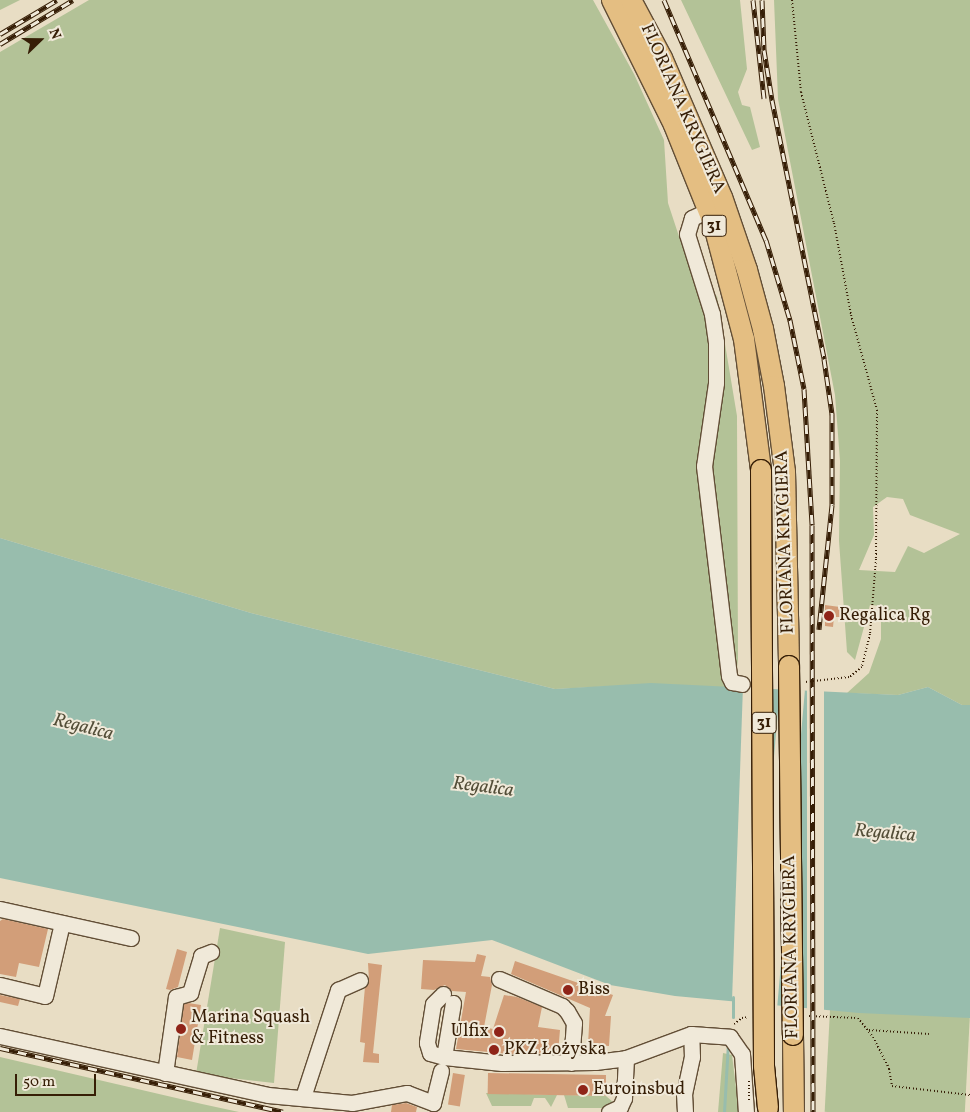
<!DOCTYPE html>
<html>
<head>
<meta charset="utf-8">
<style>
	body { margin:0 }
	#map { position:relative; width:970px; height:1112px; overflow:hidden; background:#e8ddc4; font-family:Vollkorn,serif }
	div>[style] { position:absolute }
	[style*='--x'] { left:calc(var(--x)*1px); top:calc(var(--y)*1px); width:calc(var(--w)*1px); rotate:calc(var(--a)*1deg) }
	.green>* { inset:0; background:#b3c297; transform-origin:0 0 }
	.water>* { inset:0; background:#98bdad }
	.pier>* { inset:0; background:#e8ddc4; transform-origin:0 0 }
	.stream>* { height:3px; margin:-1.5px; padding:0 1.5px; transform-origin:1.5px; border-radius:1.5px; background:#98bdad }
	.building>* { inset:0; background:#d29e79; transform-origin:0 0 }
	.path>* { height:2px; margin-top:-1px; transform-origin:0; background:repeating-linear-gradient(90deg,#361e06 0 1px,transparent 0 3.5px) }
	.roads { filter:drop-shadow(1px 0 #624e36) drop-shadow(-1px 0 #624e36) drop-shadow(0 1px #624e36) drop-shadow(0 -1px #624e36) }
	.minor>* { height:15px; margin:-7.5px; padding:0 7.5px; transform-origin:7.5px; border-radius:7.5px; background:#f0e9d9 }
	.major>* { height:20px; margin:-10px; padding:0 10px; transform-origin:10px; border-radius:10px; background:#e4be82 }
	.rail>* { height:5px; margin-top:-2.5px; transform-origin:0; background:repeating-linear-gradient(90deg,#f0e9d9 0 9px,#361e06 0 18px); box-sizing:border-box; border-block:1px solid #361e06 }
	.path-bridge>* { height:2px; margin-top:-1px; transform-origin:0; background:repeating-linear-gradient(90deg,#361e06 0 1px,transparent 0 3.5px) }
	.bridges { filter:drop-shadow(1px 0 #361e06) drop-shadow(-1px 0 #361e06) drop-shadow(0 1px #361e06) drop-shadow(0 -1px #361e06) }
	.major-bridge>* { height:20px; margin:-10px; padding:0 10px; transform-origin:10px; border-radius:10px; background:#e4be82 }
	.dots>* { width:14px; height:14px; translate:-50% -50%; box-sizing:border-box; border:2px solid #f0e9d9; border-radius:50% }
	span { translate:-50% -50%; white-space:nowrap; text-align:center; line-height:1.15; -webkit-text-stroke:4px #f0e9d9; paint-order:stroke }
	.shield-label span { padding:1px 4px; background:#f0e9d9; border:1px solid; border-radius:4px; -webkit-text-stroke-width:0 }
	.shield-label { font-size:16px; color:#361e06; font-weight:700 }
	.street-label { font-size:18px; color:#361e06 }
	.poi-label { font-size:18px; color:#361e06 }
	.left { translate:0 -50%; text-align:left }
	.right { translate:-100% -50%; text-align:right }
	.water-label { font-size:19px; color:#534e38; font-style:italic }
	.north { position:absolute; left:15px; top:15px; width:50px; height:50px; -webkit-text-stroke:4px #f0e9d9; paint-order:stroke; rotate:68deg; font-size:14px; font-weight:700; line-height:20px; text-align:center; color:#361e06 }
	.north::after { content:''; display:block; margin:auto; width:18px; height:22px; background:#361e06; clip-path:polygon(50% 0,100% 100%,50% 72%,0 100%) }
	.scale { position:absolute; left:15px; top:1074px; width:81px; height:22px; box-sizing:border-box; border:2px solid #361e06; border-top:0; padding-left:6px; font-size:15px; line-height:18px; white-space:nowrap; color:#361e06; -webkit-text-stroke:4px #f0e9d9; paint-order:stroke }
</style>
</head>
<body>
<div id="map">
	<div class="green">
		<div style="clip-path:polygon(0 0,20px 0,0 10px)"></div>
		<div style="clip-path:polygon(89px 0,593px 0,634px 74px,664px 140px,668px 203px,695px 285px,717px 296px,737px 416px,738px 659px,735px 688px,658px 684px,555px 689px,251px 613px,0 538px,0 52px)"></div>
		<div style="clip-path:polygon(681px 0,740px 0,747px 69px,738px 92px,742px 105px,750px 107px,760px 147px,752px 150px)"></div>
		<div style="clip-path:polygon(evenodd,774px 0,970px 0,970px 705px,962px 705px,928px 687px,898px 695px,847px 693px,869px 673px,881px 639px,881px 606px,870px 605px,855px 660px,847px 652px,839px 541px,840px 461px,835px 395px,778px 99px,774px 0,887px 497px,903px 499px,910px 515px,960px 534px,924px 553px,908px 546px,895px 572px,859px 570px,874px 535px,873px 507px,887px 497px)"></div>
		<div style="clip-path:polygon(220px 928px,285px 942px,274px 1083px,196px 1074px)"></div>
		<div style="left:830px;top:1010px;width:140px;height:102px;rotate:3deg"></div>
		<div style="clip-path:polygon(723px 1053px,732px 1055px,739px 1112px,718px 1112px)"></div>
		<div style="clip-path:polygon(0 1057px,202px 1104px,239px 1112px,0 1112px)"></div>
		<div style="clip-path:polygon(486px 1093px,487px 1093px,557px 1095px,551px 1107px,545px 1098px,534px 1098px,531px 1106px,492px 1106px)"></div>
		<div style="clip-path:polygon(564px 1095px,606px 1096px,614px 1103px,603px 1108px,568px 1108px)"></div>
	</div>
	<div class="water">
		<div style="clip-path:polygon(0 538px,251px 613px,555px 689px,651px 683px,898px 695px,928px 687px,962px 705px,970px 705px,970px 1018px,859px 1013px,675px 996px,610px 985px,492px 940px,368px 954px,0 878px)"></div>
	</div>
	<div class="pier">
		<div style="left:743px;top:686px;width:30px;height:319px;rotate:2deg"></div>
		<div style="left:780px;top:688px;width:25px;height:320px;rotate:5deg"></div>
		<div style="left:807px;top:689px;width:17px;height:321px"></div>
	</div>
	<div class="stream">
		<div style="--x:733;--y:1017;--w:20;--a:-90"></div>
		<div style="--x:724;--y:1112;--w:69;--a:-86.7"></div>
	</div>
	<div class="building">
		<div style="clip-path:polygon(825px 605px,840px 607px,840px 617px,834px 617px,833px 627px,825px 626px)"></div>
		<div style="clip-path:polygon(3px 919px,48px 929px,39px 967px,19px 963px,16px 977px,0 974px,0 921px)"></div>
		<div style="clip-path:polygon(177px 949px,187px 952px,178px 987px,170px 990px,166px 989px)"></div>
		<div style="clip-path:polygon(477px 954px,486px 956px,481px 976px,490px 977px,492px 985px,484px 1027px,493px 1029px,504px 995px,517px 997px,542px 1007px,538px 1027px,560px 1030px,558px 1053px,510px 1054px,456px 1049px,466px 992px,452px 991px,445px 985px,434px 990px,421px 989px,423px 960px,475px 962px)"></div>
		<div style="clip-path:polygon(515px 961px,613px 995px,605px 1016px,611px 1016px,609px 1046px,588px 1045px,590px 1008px,511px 974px)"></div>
		<div style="clip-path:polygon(368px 963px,382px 965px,373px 1053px,379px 1054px,379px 1063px,363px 1062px,365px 1043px,360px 1042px,365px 987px,369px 981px)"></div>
		<div style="clip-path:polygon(0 995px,20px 999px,18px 1006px,0 1002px)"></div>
		<div style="clip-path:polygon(188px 1003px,201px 1005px,192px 1060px,177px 1057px,184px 1004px)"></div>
		<div style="left:453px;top:1073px;width:12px;height:32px;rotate:9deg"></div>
		<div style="left:488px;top:1073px;width:118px;height:21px;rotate:1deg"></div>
		<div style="clip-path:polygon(406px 1103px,417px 1107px,416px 1112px,391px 1112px,392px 1105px)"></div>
	</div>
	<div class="path">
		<div style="--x:792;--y:0;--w:92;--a:84.4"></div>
		<div style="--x:801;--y:92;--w:135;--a:75.9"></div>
		<div style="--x:834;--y:223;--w:94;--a:79.5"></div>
		<div style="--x:851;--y:315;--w:98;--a:74.7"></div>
		<div style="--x:877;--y:410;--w:149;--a:90.4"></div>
		<div style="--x:876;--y:559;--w:75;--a:94.6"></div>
		<div style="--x:870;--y:634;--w:34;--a:104"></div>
		<div style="--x:862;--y:667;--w:16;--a:142"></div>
		<div style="--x:849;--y:677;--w:44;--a:173.5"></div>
		<div style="--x:809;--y:1016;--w:49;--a:2.3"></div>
		<div style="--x:858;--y:1018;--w:24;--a:52"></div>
		<div style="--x:873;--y:1037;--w:36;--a:63"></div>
		<div style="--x:889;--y:1069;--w:17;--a:80"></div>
		<div style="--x:892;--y:1086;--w:79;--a:6.6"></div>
		<div style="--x:734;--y:1024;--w:10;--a:-37"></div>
		<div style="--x:742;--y:1018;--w:7;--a:-8"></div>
		<div style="--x:869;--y:1030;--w:60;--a:3.8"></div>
	</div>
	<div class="roads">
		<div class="minor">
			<div style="--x:709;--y:210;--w:19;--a:155"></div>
			<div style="--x:692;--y:218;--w:17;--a:107"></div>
			<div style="--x:687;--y:234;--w:84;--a:72.6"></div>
			<div style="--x:712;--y:314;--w:28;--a:82"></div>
			<div style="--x:716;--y:342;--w:41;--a:90"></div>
			<div style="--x:716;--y:383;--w:84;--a:98.2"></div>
			<div style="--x:704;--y:466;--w:211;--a:83.2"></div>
			<div style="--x:729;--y:676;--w:7;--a:63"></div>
			<div style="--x:732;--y:682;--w:10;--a:11"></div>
			<div style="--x:0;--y:909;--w:134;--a:12.5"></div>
			<div style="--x:499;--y:979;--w:69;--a:23.2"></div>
			<div style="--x:562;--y:1006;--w:7;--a:45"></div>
			<div style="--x:567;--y:1011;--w:14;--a:60"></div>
			<div style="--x:574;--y:1023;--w:40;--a:94.3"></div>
			<div style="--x:0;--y:985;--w:46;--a:13.7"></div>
			<div style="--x:45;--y:996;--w:75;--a:-76.9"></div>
			<div style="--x:443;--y:994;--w:14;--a:135"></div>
			<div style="--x:433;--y:1004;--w:39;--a:99"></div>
			<div style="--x:427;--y:1043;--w:10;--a:73"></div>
			<div style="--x:430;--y:1053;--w:15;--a:16"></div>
			<div style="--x:453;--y:1003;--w:55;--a:99.5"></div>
			<div style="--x:444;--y:1057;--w:58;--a:5.9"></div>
			<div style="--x:502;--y:1063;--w:93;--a:-0.6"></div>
			<div style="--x:595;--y:1062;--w:31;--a:-7"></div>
			<div style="--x:626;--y:1058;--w:69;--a:-20.3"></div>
			<div style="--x:691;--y:1034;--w:39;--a:4"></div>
			<div style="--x:730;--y:1037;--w:21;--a:55"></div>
			<div style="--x:742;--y:1054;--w:58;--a:86.1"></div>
			<div style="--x:0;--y:1036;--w:274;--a:12.4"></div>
			<div style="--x:268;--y:1095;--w:84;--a:5.4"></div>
			<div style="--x:352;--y:1103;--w:56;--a:-10.3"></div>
			<div style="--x:407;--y:1093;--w:28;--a:21"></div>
			<div style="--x:433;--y:1103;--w:33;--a:-76"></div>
			<div style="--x:165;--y:1073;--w:77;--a:-81.8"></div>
			<div style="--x:176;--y:997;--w:15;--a:-16"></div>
			<div style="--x:190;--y:993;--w:39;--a:-73"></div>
			<div style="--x:201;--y:956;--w:11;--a:-22"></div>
			<div style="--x:303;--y:1097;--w:113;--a:-71.9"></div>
			<div style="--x:338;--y:990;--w:24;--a:-24"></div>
			<div style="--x:609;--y:1112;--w:12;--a:-24"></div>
			<div style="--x:620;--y:1107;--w:10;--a:-66"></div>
			<div style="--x:624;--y:1098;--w:40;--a:-87.1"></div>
			<div style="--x:685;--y:1112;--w:18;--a:-93"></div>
			<div style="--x:684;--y:1094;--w:38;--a:-78"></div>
			<div style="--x:692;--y:1057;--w:23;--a:-92"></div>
		</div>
		<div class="major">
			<div style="--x:612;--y:0;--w:140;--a:63.6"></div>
			<div style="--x:674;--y:125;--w:105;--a:68.1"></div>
			<div style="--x:713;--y:222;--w:121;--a:75.2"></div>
			<div style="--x:744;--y:339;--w:132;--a:82.6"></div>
			<div style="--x:631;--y:0;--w:66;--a:61.9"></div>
			<div style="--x:662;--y:58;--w:151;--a:66.7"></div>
			<div style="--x:722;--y:197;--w:77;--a:71.1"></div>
			<div style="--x:747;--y:270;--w:61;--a:74.8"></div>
			<div style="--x:763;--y:329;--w:58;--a:79.1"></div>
			<div style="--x:774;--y:386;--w:87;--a:82.7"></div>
			<div style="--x:785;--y:472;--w:194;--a:88.8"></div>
			<div style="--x:793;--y:1035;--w:77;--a:89.3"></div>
		</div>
	</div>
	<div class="rail">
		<div style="--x:664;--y:0;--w:261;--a:67"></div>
		<div style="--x:766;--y:240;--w:84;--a:73.3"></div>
		<div style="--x:790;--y:320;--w:70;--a:78.5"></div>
		<div style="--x:804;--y:389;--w:136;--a:86.6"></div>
		<div style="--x:812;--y:525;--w:587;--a:89.9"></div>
		<div style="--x:753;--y:0;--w:99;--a:83.6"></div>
		<div style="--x:762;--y:0;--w:50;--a:87.7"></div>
		<div style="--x:764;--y:50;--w:51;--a:80.9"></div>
		<div style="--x:772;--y:100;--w:264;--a:78.6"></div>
		<div style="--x:824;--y:359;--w:56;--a:81.7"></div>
		<div style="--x:832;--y:414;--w:91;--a:90"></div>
		<div style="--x:832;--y:505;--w:125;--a:96"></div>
		<div style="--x:0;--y:34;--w:66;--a:-30.8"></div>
		<div style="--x:0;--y:44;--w:85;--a:-31.1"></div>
		<div style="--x:0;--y:1048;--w:290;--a:12.7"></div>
	</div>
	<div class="path-bridge">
		<div style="--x:749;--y:1100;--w:19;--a:-90"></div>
	</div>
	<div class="bridges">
		<div class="major-bridge">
			<div style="--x:761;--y:470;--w:596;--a:89.71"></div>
			<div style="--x:764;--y:1066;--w:42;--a:84.6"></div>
			<div style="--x:789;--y:666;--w:369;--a:89.4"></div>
		</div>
	</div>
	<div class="dots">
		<div style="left:829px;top:616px;background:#8f2418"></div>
		<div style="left:568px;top:990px;background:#8f2418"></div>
		<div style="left:181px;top:1029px;background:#8f2418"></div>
		<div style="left:499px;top:1032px;background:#8f2418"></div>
		<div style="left:494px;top:1050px;background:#8f2418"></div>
		<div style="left:583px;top:1090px;background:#8f2418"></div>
	</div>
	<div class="shield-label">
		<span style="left:714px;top:226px">31</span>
		<span style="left:764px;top:723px">31</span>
	</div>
	<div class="street-label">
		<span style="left:682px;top:109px;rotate:66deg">FLORIANA KRYGIERA</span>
		<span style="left:786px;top:542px;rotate:-92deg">FLORIANA KRYGIERA</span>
		<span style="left:792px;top:947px;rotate:-91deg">FLORIANA KRYGIERA</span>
	</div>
	<div class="poi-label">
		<span class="left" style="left:839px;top:616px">Regalica Rg</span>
		<span class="left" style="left:578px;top:990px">Biss</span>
		<span class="left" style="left:191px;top:1029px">Marina Squash<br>&amp; Fitness</span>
		<span class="right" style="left:489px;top:1032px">Ulfix</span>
		<span class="left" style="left:504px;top:1050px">PKZ Łożyska</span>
		<span class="left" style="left:593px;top:1090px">Euroinsbud</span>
	</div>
	<div class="water-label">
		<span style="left:83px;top:728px;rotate:14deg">Regalica</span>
		<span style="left:483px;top:788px;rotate:7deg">Regalica</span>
		<span style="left:885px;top:834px;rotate:5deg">Regalica</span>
	</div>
	<div class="north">N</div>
	<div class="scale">50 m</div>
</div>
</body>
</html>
